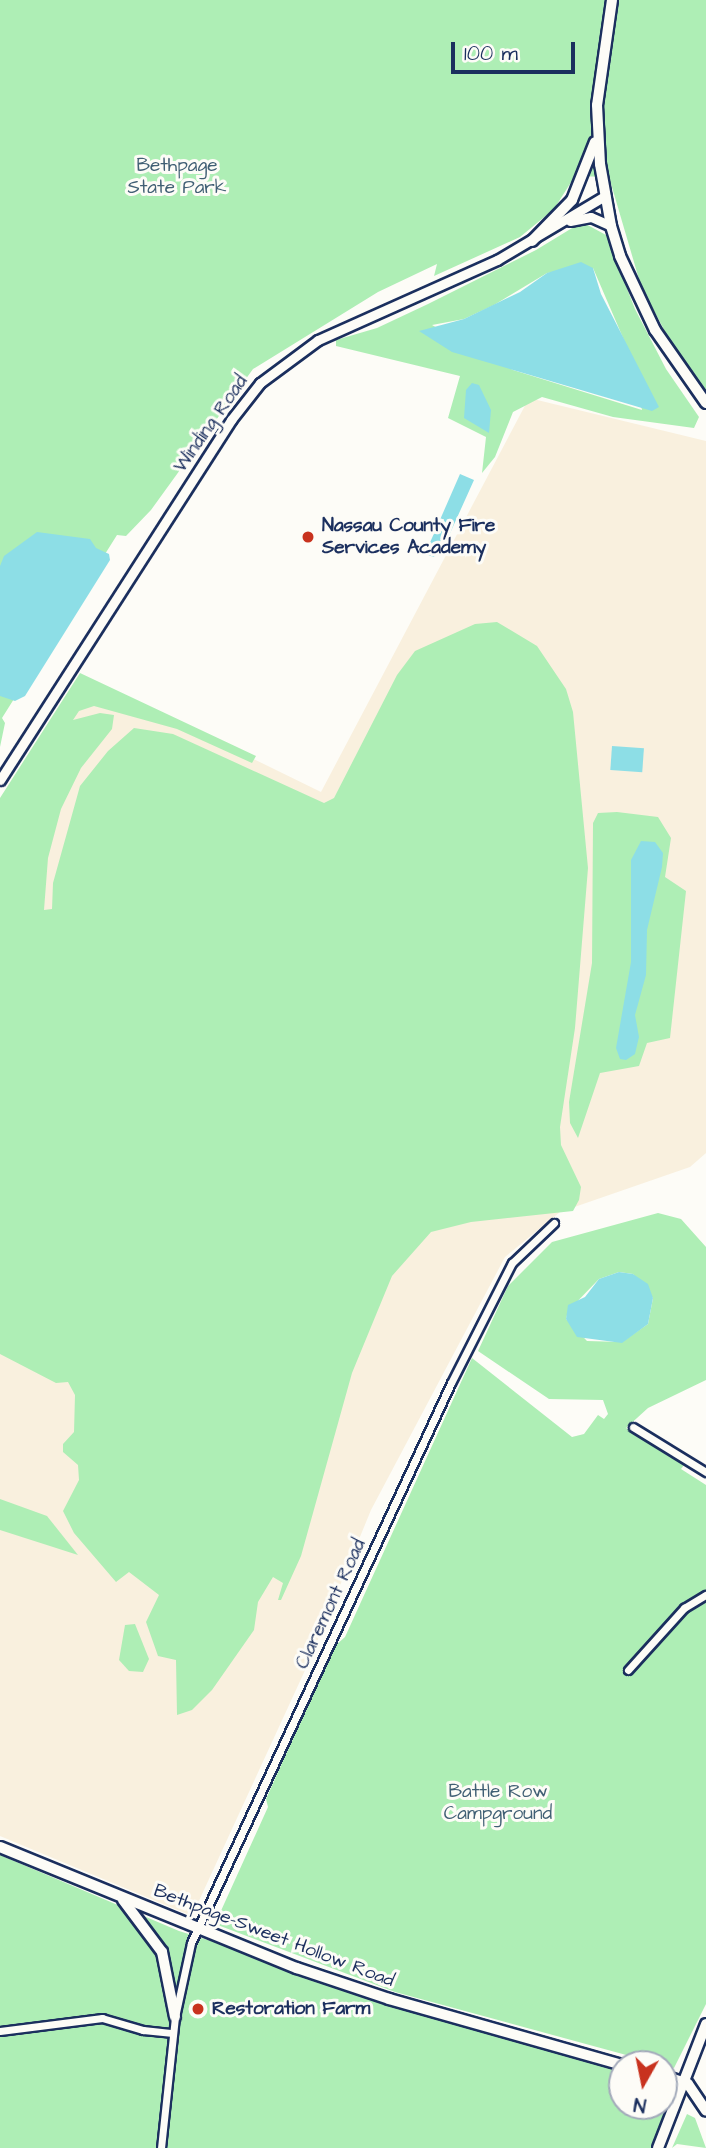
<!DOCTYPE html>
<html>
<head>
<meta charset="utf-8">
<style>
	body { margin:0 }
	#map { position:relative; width:706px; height:2148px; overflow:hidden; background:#fdfcf7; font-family:"Architects Daughter",sans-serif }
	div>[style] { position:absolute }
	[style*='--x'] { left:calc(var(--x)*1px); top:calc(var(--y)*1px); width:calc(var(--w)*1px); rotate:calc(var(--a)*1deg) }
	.built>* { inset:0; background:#f9f0de }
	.green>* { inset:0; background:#aeeeb5 }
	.water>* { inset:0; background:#8ddee6; transform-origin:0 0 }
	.roads { filter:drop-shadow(2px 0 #1b2f5e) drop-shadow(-2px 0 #1b2f5e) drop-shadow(0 2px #1b2f5e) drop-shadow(0 -2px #1b2f5e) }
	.minor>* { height:7px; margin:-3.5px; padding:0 3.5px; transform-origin:3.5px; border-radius:3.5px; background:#fdfcf7 }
	.tertiary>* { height:9px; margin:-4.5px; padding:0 4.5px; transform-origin:4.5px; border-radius:4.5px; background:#fdfcf7 }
	.secondary>* { height:10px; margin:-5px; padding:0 5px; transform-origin:5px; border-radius:5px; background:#fdfcf7 }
	.dots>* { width:19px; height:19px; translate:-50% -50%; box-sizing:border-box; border:4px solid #fdfcf7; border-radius:50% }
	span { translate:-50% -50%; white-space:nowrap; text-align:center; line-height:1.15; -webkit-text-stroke:6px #fdfcf7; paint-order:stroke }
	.park-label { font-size:19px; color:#405f74 }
	.street-label { font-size:19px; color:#1b2f5e }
	.poi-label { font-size:19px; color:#1b2f5e; font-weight:700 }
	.left { translate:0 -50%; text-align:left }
	.north { position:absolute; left:608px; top:2050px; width:70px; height:70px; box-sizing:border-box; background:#fdfcf7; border:2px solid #a3aaba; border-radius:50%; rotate:189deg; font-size:19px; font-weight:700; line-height:28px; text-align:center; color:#1b2f5e }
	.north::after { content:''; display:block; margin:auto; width:24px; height:32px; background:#c8321e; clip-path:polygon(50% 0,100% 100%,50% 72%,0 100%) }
	.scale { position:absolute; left:451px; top:42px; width:124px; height:32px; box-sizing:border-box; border:4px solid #1b2f5e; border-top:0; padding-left:9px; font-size:21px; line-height:24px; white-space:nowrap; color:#1b2f5e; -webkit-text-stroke:5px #fdfcf7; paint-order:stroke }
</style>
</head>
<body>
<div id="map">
	<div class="built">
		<div style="clip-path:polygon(529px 398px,706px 441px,706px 1153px,690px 1167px,560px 1212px,505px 1257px,371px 1510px,307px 1666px,192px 1916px,0 1836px,0 827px,80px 674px,321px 792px)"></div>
	</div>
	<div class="green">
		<div style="clip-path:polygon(0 0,706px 0,706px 393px,672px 345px,641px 286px,609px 177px,575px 176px,554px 209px,520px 237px,434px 276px,437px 264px,378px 292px,253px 369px,151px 510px,126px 536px,117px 535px,2px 718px,5px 723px,0 747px)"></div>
		<div style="clip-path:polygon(evenodd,582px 222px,606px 235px,635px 309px,666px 369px,699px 417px,694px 428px,613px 417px,542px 397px,513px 412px,495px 457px,482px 473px,486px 437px,448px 418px,460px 376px,336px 346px,336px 340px,377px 328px,428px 304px,536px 250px,582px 222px,593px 268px,627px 347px,642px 410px,513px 370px,432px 325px,464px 319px,494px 305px,547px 273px,593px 268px)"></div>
		<div style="clip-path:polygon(497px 622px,537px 646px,566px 689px,573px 712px,588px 868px,575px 1028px,560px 1127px,561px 1145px,581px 1187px,579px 1200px,573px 1211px,471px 1222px,431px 1232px,392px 1276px,352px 1373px,301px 1556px,281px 1600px,278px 1600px,283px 1583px,273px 1577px,258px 1602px,254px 1630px,212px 1690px,192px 1710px,177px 1715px,176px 1660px,158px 1656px,146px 1622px,159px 1595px,129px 1572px,116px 1582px,74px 1533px,63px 1511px,79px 1480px,78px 1465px,63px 1452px,63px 1444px,74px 1432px,75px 1395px,68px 1382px,56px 1383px,0 1354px,0 798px,80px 673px,256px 756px,252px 763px,177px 729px,94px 706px,79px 711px,73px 720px,100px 713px,114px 715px,112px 729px,81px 768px,61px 809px,48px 858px,44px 910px,52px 909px,53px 883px,80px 786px,108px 751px,134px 728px,173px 734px,324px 803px,334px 798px,397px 675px,415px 651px,475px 624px)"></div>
		<div style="clip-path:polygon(617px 812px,658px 817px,671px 838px,665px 877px,686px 891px,670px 1038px,647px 1043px,639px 1066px,600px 1073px,578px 1138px,570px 1123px,569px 1102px,592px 963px,593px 823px,598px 813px)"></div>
		<div style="clip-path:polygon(evenodd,658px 1213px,681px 1219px,706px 1247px,706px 1380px,648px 1408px,626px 1428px,684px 1465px,681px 1469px,706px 1485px,706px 2004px,674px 2068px,395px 1992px,215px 1924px,268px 1807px,266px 1799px,282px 1763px,336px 1645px,345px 1637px,472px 1358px,572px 1437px,584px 1434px,598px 1415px,604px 1419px,608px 1414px,603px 1400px,549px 1399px,478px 1351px,508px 1286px,552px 1242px,658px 1213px,619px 1272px,633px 1274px,653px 1298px,648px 1324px,622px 1342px,587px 1341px,566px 1319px,568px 1311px,599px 1279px,619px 1272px)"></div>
		<div style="clip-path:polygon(0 1499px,47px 1516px,78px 1555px,0 1530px)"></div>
		<div style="clip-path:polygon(135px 1624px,149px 1659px,143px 1672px,129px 1671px,119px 1660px,125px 1625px)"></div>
		<div style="clip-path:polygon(0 1855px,179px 1931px,622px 2069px,622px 2106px,664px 2106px,664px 2082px,674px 2085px,651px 2148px,0 2148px)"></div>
		<div style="clip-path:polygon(687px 2114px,695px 2118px,706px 2148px,677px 2144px,672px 2148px)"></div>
	</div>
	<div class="water">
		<div style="clip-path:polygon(581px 262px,593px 268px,601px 294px,659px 407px,652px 411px,452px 352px,419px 331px,464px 319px,520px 292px,547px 273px)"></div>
		<div style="clip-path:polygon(472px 383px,479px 385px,491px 410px,489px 433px,464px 418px,466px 390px)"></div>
		<div style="clip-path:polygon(460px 474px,474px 480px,447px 540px,442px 538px,434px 557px,425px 554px)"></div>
		<div style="clip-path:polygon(37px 532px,90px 539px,96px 548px,109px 554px,110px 560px,25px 696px,15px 701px,0 696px,0 566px,4px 556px)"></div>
		<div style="left:612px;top:746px;width:32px;height:24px;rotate:4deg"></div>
		<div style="clip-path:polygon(641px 841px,655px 842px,663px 853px,662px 867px,647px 930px,646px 975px,635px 1015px,639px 1037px,635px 1054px,626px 1060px,620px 1059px,616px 1048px,631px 962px,631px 860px)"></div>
		<div style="clip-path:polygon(619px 1272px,633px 1274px,648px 1284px,653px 1298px,648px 1324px,622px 1343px,577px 1337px,566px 1319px,568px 1305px,585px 1297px,599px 1279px)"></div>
	</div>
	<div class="roads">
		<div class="minor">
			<div style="--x:633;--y:1427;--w:86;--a:31.7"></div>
			<div style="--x:628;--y:1670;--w:84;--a:-47.9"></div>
			<div style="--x:684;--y:1608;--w:26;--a:-31"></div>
			<div style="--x:0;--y:2031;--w:103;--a:-7.3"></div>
			<div style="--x:102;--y:2018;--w:43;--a:16.3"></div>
			<div style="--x:143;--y:2030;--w:30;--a:6"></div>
			<div style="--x:161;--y:2148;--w:132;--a:-83.9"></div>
			<div style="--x:175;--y:2017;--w:76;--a:-77.8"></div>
			<div style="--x:191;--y:1943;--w:617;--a:-65.1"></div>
			<div style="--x:451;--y:1383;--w:135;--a:-63.1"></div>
			<div style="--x:512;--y:1263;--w:58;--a:-43.6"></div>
		</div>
		<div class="tertiary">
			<div style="--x:570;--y:221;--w:21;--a:-11"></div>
			<div style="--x:591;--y:217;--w:22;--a:24"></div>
			<div style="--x:0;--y:780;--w:428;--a:-57.3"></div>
			<div style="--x:231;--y:420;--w:47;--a:-51.9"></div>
			<div style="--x:260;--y:383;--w:72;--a:-36.6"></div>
			<div style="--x:318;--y:340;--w:196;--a:-24.1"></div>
			<div style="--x:497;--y:260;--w:126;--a:-30.7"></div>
		</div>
		<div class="secondary">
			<div style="--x:612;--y:0;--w:106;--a:98.1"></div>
			<div style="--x:597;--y:105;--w:59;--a:87.1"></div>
			<div style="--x:600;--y:164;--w:63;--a:79.9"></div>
			<div style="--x:611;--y:226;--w:31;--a:73"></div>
			<div style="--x:620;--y:256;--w:82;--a:64.7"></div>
			<div style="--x:655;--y:330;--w:89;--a:55.1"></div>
			<div style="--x:532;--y:241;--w:57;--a:-45.7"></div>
			<div style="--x:572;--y:200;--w:62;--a:-68.4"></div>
			<div style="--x:0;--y:1847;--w:321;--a:22.2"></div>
			<div style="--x:297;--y:1968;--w:97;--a:18.6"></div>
			<div style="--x:389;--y:1999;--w:242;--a:15.8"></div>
			<div style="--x:123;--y:1900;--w:65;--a:53.1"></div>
			<div style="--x:162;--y:1952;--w:66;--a:78.7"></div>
			<div style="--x:664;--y:2076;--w:25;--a:18"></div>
			<div style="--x:688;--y:2084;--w:32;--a:56"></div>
			<div style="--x:658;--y:2148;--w:133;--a:-68.8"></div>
		</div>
	</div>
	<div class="dots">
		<div style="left:308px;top:537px;background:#c8321e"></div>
		<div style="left:198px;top:2009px;background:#c8321e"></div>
	</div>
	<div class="park-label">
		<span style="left:177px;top:177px">Bethpage<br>State Park</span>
		<span style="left:498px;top:1803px">Battle Row<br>Campground</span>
	</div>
	<div class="street-label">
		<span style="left:211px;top:424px;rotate:-55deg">Winding Road</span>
		<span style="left:331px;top:1604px;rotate:-65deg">Claremont Road</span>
		<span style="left:274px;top:1936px;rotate:21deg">Bethpage-Sweet Hollow Road</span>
	</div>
	<div class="poi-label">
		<span class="left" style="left:322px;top:537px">Nassau County Fire<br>Services Academy</span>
		<span class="left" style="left:212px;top:2009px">Restoration Farm</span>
	</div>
	<div class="north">N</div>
	<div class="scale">100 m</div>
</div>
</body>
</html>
